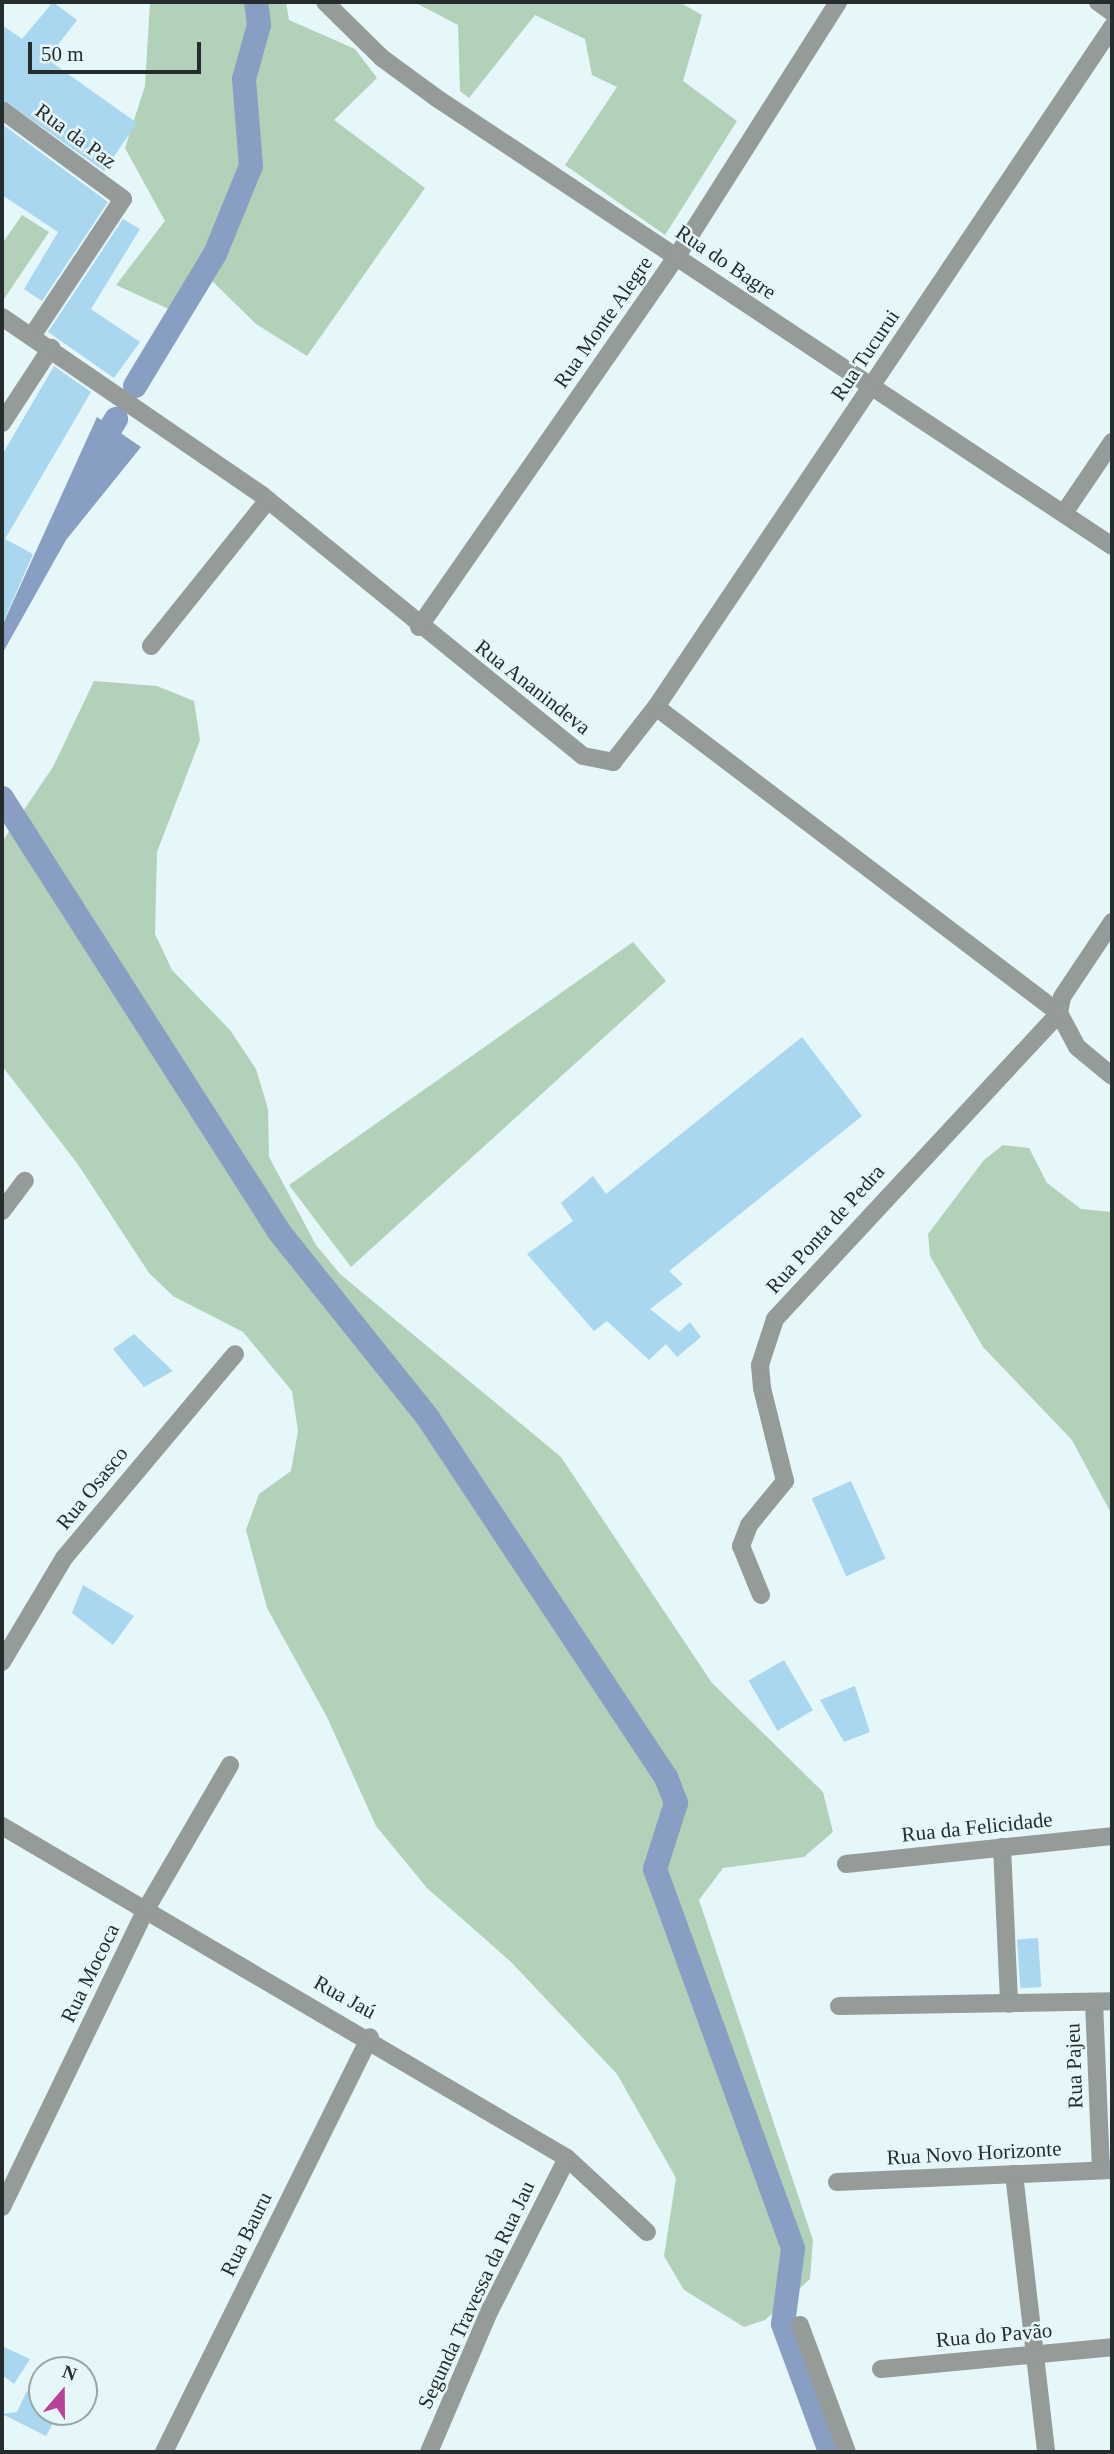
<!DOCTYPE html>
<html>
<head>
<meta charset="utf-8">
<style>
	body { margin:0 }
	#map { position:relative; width:1114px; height:2454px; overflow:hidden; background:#e5f7f9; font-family:"Times New Roman",serif }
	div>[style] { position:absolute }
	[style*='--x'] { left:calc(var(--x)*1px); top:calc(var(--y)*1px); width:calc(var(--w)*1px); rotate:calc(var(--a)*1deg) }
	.green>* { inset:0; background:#b3d0b8 }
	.water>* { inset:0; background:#889fc3 }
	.canal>* { height:24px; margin:-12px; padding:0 12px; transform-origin:12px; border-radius:12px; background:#889fc3 }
	.building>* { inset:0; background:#a9d7f0; transform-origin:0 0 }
	.minor>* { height:18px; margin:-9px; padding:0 9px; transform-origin:9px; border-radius:9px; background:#949b99 }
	span { translate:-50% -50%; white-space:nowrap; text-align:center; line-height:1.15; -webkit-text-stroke:5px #e5f7f9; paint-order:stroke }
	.street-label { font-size:21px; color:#252c2d }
	.frame { position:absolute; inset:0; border:4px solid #252c2d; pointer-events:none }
	.north { position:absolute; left:28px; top:2356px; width:70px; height:70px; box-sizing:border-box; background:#e5f7f9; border:2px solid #98a6a7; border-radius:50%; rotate:20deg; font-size:19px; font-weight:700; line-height:28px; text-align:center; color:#252c2d }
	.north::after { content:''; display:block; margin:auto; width:24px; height:32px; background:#b94197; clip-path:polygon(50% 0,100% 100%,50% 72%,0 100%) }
	.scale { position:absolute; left:28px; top:42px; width:173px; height:32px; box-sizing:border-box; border:4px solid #252c2d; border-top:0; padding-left:9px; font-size:21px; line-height:24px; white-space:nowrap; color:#252c2d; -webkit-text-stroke:5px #e5f7f9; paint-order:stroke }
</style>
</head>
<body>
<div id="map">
	<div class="green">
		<div style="clip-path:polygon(150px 2px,286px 2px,289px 20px,355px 49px,377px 78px,334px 120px,425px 188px,307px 356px,256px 324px,197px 266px,171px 310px,116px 285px,165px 221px,125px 148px,145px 86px)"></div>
		<div style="clip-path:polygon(414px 2px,679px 2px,702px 15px,683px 81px,737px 121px,665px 235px,565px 165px,617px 87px,592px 75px,585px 39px,535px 15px,469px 98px,460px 91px,458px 25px)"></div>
		<div style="clip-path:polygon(22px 215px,49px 232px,2px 302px,2px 244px)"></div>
		<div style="clip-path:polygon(94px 681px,157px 686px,194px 701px,200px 740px,157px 852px,155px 934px,172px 970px,230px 1030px,256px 1069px,268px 1109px,269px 1157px,316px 1245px,340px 1274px,561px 1457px,712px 1683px,823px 1792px,833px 1832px,804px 1857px,723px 1868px,699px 1900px,813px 2240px,810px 2279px,765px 2320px,744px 2327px,684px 2290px,664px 2256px,676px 2178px,617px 2074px,511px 1962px,427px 1888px,376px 1826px,327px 1717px,267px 1608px,246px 1530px,259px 1494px,291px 1471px,298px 1431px,292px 1391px,243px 1332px,173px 1296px,149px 1273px,77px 1163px,2px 1066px,2px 842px,53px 767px)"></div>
		<div style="clip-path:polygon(633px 942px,666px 981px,351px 1267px,289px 1185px)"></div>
		<div style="clip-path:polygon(1003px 1145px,1029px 1148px,1047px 1183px,1081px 1209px,1112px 1212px,1112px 1515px,1072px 1440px,983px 1347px,930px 1256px,928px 1234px,984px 1160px)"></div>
	</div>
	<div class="water">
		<div style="clip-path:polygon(97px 417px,141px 447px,66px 540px,2px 654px,2px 626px)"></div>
	</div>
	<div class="canal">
		<div style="--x:135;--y:386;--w:154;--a:-58.8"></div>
		<div style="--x:215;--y:254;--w:95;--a:-67.8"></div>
		<div style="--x:251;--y:166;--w:87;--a:-94.6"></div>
		<div style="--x:244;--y:79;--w:56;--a:-74.5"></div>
		<div style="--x:259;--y:25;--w:23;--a:-97"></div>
		<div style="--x:95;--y:454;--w:41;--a:-59"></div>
		<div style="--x:2;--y:798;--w:516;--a:57.42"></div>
		<div style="--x:280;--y:1233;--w:237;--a:51.3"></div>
		<div style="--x:428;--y:1418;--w:431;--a:56.5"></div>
		<div style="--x:666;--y:1777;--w:28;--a:69"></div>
		<div style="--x:676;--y:1803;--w:69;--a:107.7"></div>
		<div style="--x:655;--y:1869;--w:404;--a:70"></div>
		<div style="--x:793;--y:2249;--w:76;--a:97.6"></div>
		<div style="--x:783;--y:2324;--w:136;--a:69.8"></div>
	</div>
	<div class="building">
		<div style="clip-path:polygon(53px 2px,77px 20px,47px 59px,137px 123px,104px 171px,2px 99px,2px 25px,22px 39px)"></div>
		<div style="clip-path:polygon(2px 124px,108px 202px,42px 301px,24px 289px,58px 232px,2px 195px)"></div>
		<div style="clip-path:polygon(123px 219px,140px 229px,91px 309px,140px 342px,114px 378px,48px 332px)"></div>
		<div style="clip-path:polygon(54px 366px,91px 392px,5px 539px,33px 554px,2px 625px,2px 455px)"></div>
		<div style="clip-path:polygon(802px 1037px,862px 1116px,669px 1271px,683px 1284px,650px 1309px,679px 1332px,690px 1322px,701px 1337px,677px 1357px,666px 1344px,649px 1360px,607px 1321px,594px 1331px,527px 1254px,573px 1221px,561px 1203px,593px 1176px,606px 1194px)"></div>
		<div style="clip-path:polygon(134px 1334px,173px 1371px,144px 1387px,113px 1349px)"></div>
		<div style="left:851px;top:1481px;width:85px;height:43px;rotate:66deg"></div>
		<div style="clip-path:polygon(83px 1585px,134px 1616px,113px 1645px,72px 1613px)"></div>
		<div style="left:784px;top:1660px;width:58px;height:41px;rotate:60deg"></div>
		<div style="clip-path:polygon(855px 1686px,870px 1732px,844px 1742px,820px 1700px)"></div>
		<div style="left:1038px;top:1938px;width:49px;height:21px;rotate:86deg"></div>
		<div style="clip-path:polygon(2px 2346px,30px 2359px,14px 2384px,2px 2375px)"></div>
		<div style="clip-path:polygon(27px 2391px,42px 2401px,42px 2412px,59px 2412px,46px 2436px,2px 2414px,17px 2412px)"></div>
	</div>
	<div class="minor">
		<div style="--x:325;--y:2;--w:80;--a:44.5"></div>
		<div style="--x:382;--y:58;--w:66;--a:36.3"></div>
		<div style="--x:435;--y:97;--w:812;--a:33.55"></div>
		<div style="--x:1098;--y:2;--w:17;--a:36"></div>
		<div style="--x:2;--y:110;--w:150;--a:36.3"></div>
		<div style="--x:123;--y:199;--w:164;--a:123.6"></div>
		<div style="--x:2;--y:317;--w:316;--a:34.4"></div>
		<div style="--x:263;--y:496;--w:412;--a:39.1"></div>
		<div style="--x:583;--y:756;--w:31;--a:11"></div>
		<div style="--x:613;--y:762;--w:70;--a:-52"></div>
		<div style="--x:656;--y:707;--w:506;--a:37.21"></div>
		<div style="--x:1059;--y:1013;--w:38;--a:62"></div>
		<div style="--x:1077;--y:1047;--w:45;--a:39.6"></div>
		<div style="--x:2;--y:423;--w:90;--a:-56.8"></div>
		<div style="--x:1064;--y:513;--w:86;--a:-55.9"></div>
		<div style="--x:419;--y:627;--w:452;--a:-55.2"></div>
		<div style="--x:677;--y:256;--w:301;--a:-57.6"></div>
		<div style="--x:151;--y:646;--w:187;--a:-51.3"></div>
		<div style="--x:656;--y:707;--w:819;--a:-56.15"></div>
		<div style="--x:2;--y:1211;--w:38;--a:-53"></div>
		<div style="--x:761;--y:1595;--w:53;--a:-112.2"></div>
		<div style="--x:741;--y:1546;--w:22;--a:-69"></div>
		<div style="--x:749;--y:1525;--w:57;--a:-50.7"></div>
		<div style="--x:785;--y:1481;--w:96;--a:-103.9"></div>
		<div style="--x:762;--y:1388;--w:23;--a:-95"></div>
		<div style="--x:760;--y:1365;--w:48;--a:-71.9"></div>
		<div style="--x:775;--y:1319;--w:417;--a:-47.1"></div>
		<div style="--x:1059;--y:1013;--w:16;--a:-79"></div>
		<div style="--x:1062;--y:997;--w:90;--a:-56.3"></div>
		<div style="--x:2;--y:1662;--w:121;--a:-59.2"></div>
		<div style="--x:64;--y:1558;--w:266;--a:-50"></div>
		<div style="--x:2;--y:1826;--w:655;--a:30.44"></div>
		<div style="--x:567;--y:2158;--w:109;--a:42.8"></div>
		<div style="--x:1002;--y:1847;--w:157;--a:87.4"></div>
		<div style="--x:846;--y:1864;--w:267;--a:-6"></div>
		<div style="--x:1094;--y:2002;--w:168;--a:87.6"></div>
		<div style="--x:839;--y:2006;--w:273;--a:-1"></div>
		<div style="--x:1014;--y:2174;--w:280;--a:83.4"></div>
		<div style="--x:837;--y:2182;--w:275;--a:-2.5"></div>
		<div style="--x:2;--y:2207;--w:329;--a:-64.2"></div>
		<div style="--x:145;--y:1911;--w:169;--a:-59.8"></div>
		<div style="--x:800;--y:2325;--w:135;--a:69.7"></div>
		<div style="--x:881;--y:2369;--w:232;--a:-5.4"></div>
		<div style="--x:164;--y:2452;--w:463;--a:-63.6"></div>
		<div style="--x:429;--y:2452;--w:155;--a:-66.8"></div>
		<div style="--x:490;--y:2310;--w:170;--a:-63.1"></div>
	</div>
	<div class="street-label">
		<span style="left:76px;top:136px;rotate:36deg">Rua da Paz</span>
		<span style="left:726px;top:262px;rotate:34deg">Rua do Bagre</span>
		<span style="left:603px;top:322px;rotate:-55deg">Rua Monte Alegre</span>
		<span style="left:865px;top:355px;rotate:-56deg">Rua Tucurui</span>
		<span style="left:533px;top:687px;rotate:38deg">Rua Ananindeva</span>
		<span style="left:825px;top:1229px;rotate:-48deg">Rua Ponta de Pedra</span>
		<span style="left:92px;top:1488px;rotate:-51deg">Rua Osasco</span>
		<span style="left:977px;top:1827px;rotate:-6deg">Rua da Felicidade</span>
		<span style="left:90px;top:1973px;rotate:-64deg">Rua Mococa</span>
		<span style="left:345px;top:1997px;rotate:29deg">Rua Jaú</span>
		<span style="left:1074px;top:2066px;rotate:-92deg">Rua Pajeu</span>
		<span style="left:974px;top:2153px;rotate:-3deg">Rua Novo Horizonte</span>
		<span style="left:246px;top:2234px;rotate:-64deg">Rua Bauru</span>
		<span style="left:476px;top:2295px;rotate:-65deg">Segunda Travessa da Rua Jau</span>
		<span style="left:994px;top:2335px;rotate:-5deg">Rua do Pavão</span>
	</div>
	<div class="frame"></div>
	<div class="north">N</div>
	<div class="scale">50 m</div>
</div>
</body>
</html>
